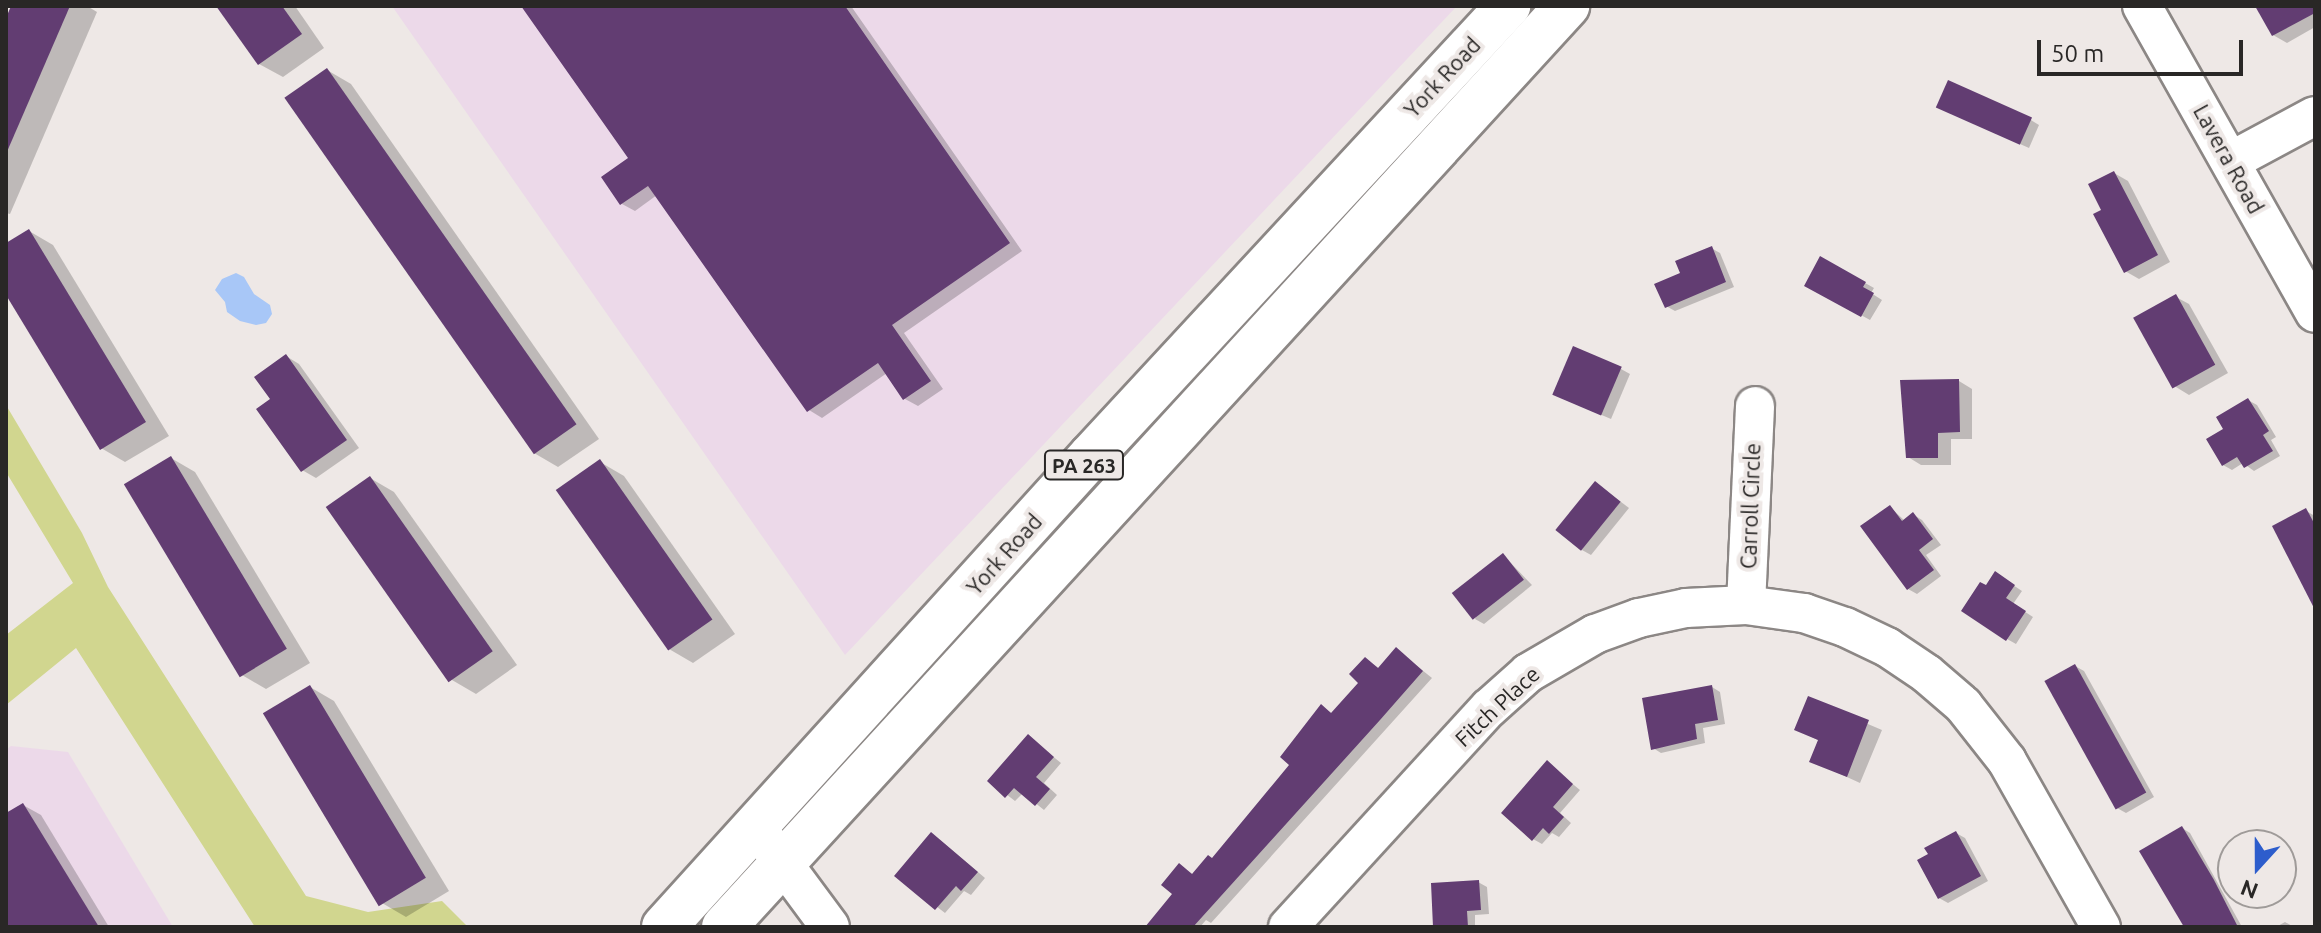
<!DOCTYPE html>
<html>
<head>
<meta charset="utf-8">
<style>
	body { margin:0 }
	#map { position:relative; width:2321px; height:933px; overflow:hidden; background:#eee8e6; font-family:Ubuntu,sans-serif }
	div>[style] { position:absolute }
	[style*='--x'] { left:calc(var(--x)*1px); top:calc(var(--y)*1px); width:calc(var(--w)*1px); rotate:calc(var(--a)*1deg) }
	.commercial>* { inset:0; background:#ecd9e9 }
	.green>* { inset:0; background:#d1d68f }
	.water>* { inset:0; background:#a8c7f7 }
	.shadow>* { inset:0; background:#0003 }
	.building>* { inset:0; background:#623d72; transform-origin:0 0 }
	.roads { filter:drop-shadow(2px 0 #8c8785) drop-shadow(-2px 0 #8c8785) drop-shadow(0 2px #8c8785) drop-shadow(0 -2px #8c8785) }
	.minor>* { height:38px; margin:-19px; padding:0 19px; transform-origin:19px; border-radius:19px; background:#fff }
	.highway>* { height:44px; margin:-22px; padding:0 22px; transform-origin:22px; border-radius:22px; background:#fff }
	span { translate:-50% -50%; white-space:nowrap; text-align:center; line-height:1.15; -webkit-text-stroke:8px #eee8e6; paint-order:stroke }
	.shield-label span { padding:2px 6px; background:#eee8e6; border:2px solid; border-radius:6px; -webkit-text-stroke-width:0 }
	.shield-label { font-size:20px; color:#292726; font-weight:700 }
	.street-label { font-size:22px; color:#292726 }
	.frame { position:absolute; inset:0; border:8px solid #292726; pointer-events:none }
	.north { position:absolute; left:2217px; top:829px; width:80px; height:80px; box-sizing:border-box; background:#eee8e6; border:2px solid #9f9b99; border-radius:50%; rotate:201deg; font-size:22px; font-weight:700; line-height:32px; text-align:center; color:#292726 }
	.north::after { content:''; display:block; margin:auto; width:28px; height:36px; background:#2d5dcc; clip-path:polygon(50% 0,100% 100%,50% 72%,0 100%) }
	.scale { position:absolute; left:2037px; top:40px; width:206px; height:36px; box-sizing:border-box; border:4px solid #292726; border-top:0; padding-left:10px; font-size:24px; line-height:28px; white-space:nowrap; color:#292726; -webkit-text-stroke:6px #eee8e6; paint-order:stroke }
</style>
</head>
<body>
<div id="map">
	<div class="commercial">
		<div style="clip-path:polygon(392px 6px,1457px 6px,845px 655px)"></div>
		<div style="clip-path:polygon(11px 746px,68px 752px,173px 927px,6px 927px,6px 750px)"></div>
	</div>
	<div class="green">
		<div style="clip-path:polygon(6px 405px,82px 533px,108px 587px,306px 896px,368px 912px,442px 901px,468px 927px,255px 927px,76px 648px,6px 705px,6px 635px,73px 583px,6px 472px)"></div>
	</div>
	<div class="water">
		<div style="clip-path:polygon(236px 273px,244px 277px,254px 294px,270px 305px,272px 314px,266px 323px,256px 325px,240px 321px,227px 312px,225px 302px,215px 290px,222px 279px)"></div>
	</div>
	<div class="shadow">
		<div style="clip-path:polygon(14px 6px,87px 6px,97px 12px,10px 214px,6px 213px,6px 23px)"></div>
		<div style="clip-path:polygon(219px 6px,295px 6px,324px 48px,283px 77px,259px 64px)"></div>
		<div style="clip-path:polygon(524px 6px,851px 6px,1022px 251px,904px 333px,943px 389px,918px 406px,905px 399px,887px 373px,822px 418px,809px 410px,657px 195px,635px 211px,622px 204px,630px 158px)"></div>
		<div style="clip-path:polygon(2268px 6px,2315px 6px,2315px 27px,2287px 43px,2273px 35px)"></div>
		<div style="clip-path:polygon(327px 70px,351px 84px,599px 439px,558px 467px,534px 453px)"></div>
		<div style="clip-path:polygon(1946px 111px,2031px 120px,2039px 125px,2029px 148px)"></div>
		<div style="clip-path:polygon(2114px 173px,2128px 181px,2170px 262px,2139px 279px,2125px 271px,2104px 210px)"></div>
		<div style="clip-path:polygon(29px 231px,53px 245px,169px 436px,125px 462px,101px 448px,6px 291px,6px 246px)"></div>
		<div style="clip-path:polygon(1711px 248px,1720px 253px,1734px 287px,1675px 311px,1666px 306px,1683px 274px)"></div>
		<div style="clip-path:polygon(1821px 258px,1874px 288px,1871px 293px,1882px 300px,1870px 320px,1806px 285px)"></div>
		<div style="clip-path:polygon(2176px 297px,2189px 304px,2228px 373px,2189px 395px,2176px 387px)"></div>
		<div style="clip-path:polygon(286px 356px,299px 364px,359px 448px,316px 478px,302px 470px,272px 400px)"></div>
		<div style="clip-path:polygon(1621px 369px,1630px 374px,1611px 419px,1564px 399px)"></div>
		<div style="clip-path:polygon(1959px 381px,1972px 389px,1972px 439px,1951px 439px,1951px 465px,1921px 465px,1908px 457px,1902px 382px)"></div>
		<div style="clip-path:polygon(2248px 400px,2257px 405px,2276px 437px,2271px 440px,2280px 456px,2254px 471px,2243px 463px,2232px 470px,2223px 465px)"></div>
		<div style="clip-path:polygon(171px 458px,195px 472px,310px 663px,266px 689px,242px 675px)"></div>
		<div style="clip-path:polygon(600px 462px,624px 476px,735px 634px,693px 663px,669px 649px)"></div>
		<div style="clip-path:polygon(370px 478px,394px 492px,517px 665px,476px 694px,452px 680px,329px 507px)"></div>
		<div style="clip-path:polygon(1596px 483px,1629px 508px,1591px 555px,1582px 550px)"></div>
		<div style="clip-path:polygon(1890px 507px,1905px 521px,1914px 515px,1922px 520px,1941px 545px,1926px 555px,1941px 576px,1917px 594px,1908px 589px)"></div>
		<div style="clip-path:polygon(2306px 511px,2315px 516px,2315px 597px)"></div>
		<div style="clip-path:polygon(1504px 556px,1532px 585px,1484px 624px,1475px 619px)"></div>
		<div style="clip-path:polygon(2004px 579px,2022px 591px,2013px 604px,2033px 617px,2016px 644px,2007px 639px,1986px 588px)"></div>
		<div style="clip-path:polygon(1397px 650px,1432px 678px,1211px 923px,1206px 920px,1200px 927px,1147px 927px,1174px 894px,1179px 866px,1194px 875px,1213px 860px,1292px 765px,1322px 707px,1333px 714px,1361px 682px,1365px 659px,1380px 669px)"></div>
		<div style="clip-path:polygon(2075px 666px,2084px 671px,2154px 797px,2126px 813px,2117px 808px)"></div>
		<div style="clip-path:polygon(310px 687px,334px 701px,449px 891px,406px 917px,382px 903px)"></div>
		<div style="clip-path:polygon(1712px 687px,1720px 692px,1725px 724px,1703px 728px,1705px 743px,1661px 753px,1653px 748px)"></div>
		<div style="clip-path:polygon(1809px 699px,1882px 730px,1860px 783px,1812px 761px,1820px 741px,1797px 730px)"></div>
		<div style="clip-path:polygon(1029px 737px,1061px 763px,1044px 783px,1057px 795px,1044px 810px,1023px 793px,1015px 801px,989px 781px)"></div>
		<div style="clip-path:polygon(1547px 763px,1580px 790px,1560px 813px,1571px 823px,1559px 837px,1552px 833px,1542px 844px,1533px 839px)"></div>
		<div style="clip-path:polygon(23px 805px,41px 815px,109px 927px,6px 927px,6px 815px)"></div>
		<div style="clip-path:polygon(2182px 828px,2190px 833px,2242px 927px,2184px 927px)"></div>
		<div style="clip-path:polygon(1956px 833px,1965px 838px,1988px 881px,1948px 903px,1939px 898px)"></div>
		<div style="clip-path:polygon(940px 840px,985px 878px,971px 895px,964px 891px,945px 913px,897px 876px)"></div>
		<div style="clip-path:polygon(1478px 882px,1487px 887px,1489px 914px,1475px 915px,1475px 927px,1435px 927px)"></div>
		<div style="clip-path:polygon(2285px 922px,2294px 927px,2276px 927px)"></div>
	</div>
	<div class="building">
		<div style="clip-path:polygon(11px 6px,70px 6px,6px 154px,6px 18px)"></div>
		<div style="clip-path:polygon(216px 6px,282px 6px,302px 34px,258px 65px)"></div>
		<div style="clip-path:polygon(521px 6px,845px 6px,1010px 243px,892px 325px,931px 381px,903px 400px,878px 363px,807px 412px,648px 186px,620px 205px,601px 177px,628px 158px)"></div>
		<div style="clip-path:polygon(2255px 6px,2315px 6px,2315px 13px,2272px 36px)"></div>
		<div style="left:327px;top:68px;width:435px;height:52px;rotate:55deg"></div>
		<div style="left:1948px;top:80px;width:92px;height:30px;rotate:24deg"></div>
		<div style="clip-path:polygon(2114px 171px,2158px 255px,2124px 273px,2093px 214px,2101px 210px,2088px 184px)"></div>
		<div style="clip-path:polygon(29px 229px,146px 422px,100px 450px,6px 295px,6px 243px)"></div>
		<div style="clip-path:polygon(1712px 246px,1726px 282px,1665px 308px,1654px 284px,1680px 273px,1675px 261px)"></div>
		<div style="clip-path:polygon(1820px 256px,1866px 282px,1863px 287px,1874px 293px,1861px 317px,1804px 286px)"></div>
		<div style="left:2176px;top:294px;width:81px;height:49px;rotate:61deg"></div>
		<div style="left:1573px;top:346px;width:53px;height:53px;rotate:23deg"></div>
		<div style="clip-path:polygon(286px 354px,347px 440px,301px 472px,256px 409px,270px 399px,254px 377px)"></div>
		<div style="clip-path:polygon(1959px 379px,1960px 432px,1938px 433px,1938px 458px,1906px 458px,1900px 380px)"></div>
		<div style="clip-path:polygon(2248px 398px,2269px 431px,2263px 435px,2273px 451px,2244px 468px,2237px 457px,2222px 466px,2206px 439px,2223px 429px,2216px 417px)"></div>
		<div style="left:171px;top:456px;width:225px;height:55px;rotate:59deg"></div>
		<div style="left:600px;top:459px;width:196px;height:54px;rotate:55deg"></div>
		<div style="left:370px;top:476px;width:214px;height:54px;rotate:55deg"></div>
		<div style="left:1595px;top:481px;width:33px;height:63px;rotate:39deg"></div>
		<div style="clip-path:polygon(1890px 505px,1902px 521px,1913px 512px,1933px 539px,1919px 550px,1934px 570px,1907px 590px,1860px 526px)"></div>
		<div style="clip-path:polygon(2306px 508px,2315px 525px,2315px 610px,2272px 526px)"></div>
		<div style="left:1503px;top:553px;width:34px;height:65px;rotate:52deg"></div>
		<div style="clip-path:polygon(1995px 571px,2015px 585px,2006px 598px,2026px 611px,2006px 641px,1961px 611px,1980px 582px,1986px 585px)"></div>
		<div style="clip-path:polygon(1396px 647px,1423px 671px,1380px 720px,1193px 927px,1145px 927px,1172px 894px,1161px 885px,1179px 863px,1192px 874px,1208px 855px,1212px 858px,1289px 765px,1280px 757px,1321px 704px,1331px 713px,1358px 683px,1349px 674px,1365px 657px,1378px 668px)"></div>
		<div style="left:2075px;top:664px;width:147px;height:35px;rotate:61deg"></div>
		<div style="left:310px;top:685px;width:225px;height:55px;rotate:59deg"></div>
		<div style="clip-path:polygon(1712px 685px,1718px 720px,1695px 724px,1697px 739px,1651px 750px,1642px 698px)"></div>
		<div style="clip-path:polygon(1808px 696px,1869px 720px,1847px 777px,1809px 762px,1818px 740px,1794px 730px)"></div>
		<div style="clip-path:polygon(1028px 734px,1054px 757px,1036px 777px,1050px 789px,1035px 806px,1014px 788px,1005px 798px,987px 781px)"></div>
		<div style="clip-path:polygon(1547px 760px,1573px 784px,1553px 807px,1564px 817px,1549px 834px,1543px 828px,1532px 841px,1501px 813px)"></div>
		<div style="clip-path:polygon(23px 803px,99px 927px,6px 927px,6px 813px)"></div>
		<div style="clip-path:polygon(2182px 826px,2214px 880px,2238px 927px,2184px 927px,2139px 851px)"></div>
		<div style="clip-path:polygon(1956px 831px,1981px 876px,1938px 899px,1917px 860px,1928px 854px,1924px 848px)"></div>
		<div style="clip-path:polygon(931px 832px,978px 872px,961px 891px,956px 886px,935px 910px,894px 876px)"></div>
		<div style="clip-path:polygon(1479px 880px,1481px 910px,1467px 911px,1468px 927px,1433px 927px,1431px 883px)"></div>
	</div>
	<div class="roads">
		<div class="minor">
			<div style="--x:2142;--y:6;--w:352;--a:60.6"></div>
			<div style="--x:2231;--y:161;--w:95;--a:-28.2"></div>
			<div style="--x:1746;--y:605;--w:199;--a:-87.4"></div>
			<div style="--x:765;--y:839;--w:109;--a:53.5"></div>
			<div style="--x:1288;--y:927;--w:297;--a:-47.5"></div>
			<div style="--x:1489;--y:708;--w:52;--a:-41.9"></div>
			<div style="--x:1528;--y:673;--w:78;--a:-30.2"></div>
			<div style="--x:1595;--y:634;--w:47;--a:-20"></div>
			<div style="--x:1639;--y:618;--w:48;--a:-12"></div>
			<div style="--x:1686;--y:608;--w:60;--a:-2.9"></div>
			<div style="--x:1746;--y:605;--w:59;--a:7.9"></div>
			<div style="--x:1804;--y:613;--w:43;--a:18.9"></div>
			<div style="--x:1845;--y:627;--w:47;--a:25.5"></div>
			<div style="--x:1887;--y:647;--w:48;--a:34"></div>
			<div style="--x:1927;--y:674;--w:48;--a:40.7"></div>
			<div style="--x:1963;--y:705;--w:71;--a:51.8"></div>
			<div style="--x:2007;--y:761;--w:191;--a:60.5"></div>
		</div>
		<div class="highway">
			<div style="--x:664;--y:927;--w:636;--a:-47.81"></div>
			<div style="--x:1091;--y:456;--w:614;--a:-47.18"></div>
			<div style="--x:724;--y:927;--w:1249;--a:-47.53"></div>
		</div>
	</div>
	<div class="shield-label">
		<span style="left:1084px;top:465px">PA 263</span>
	</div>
	<div class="street-label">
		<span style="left:1442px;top:77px;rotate:-47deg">York Road</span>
		<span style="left:2229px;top:159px;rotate:61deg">Lavera Road</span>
		<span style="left:1750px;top:506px;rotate:-88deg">Carroll Circle</span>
		<span style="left:1004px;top:554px;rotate:-48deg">York Road</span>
		<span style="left:1497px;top:706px;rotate:-43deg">Fitch Place</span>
	</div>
	<div class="frame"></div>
	<div class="north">N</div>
	<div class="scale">50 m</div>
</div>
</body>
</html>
